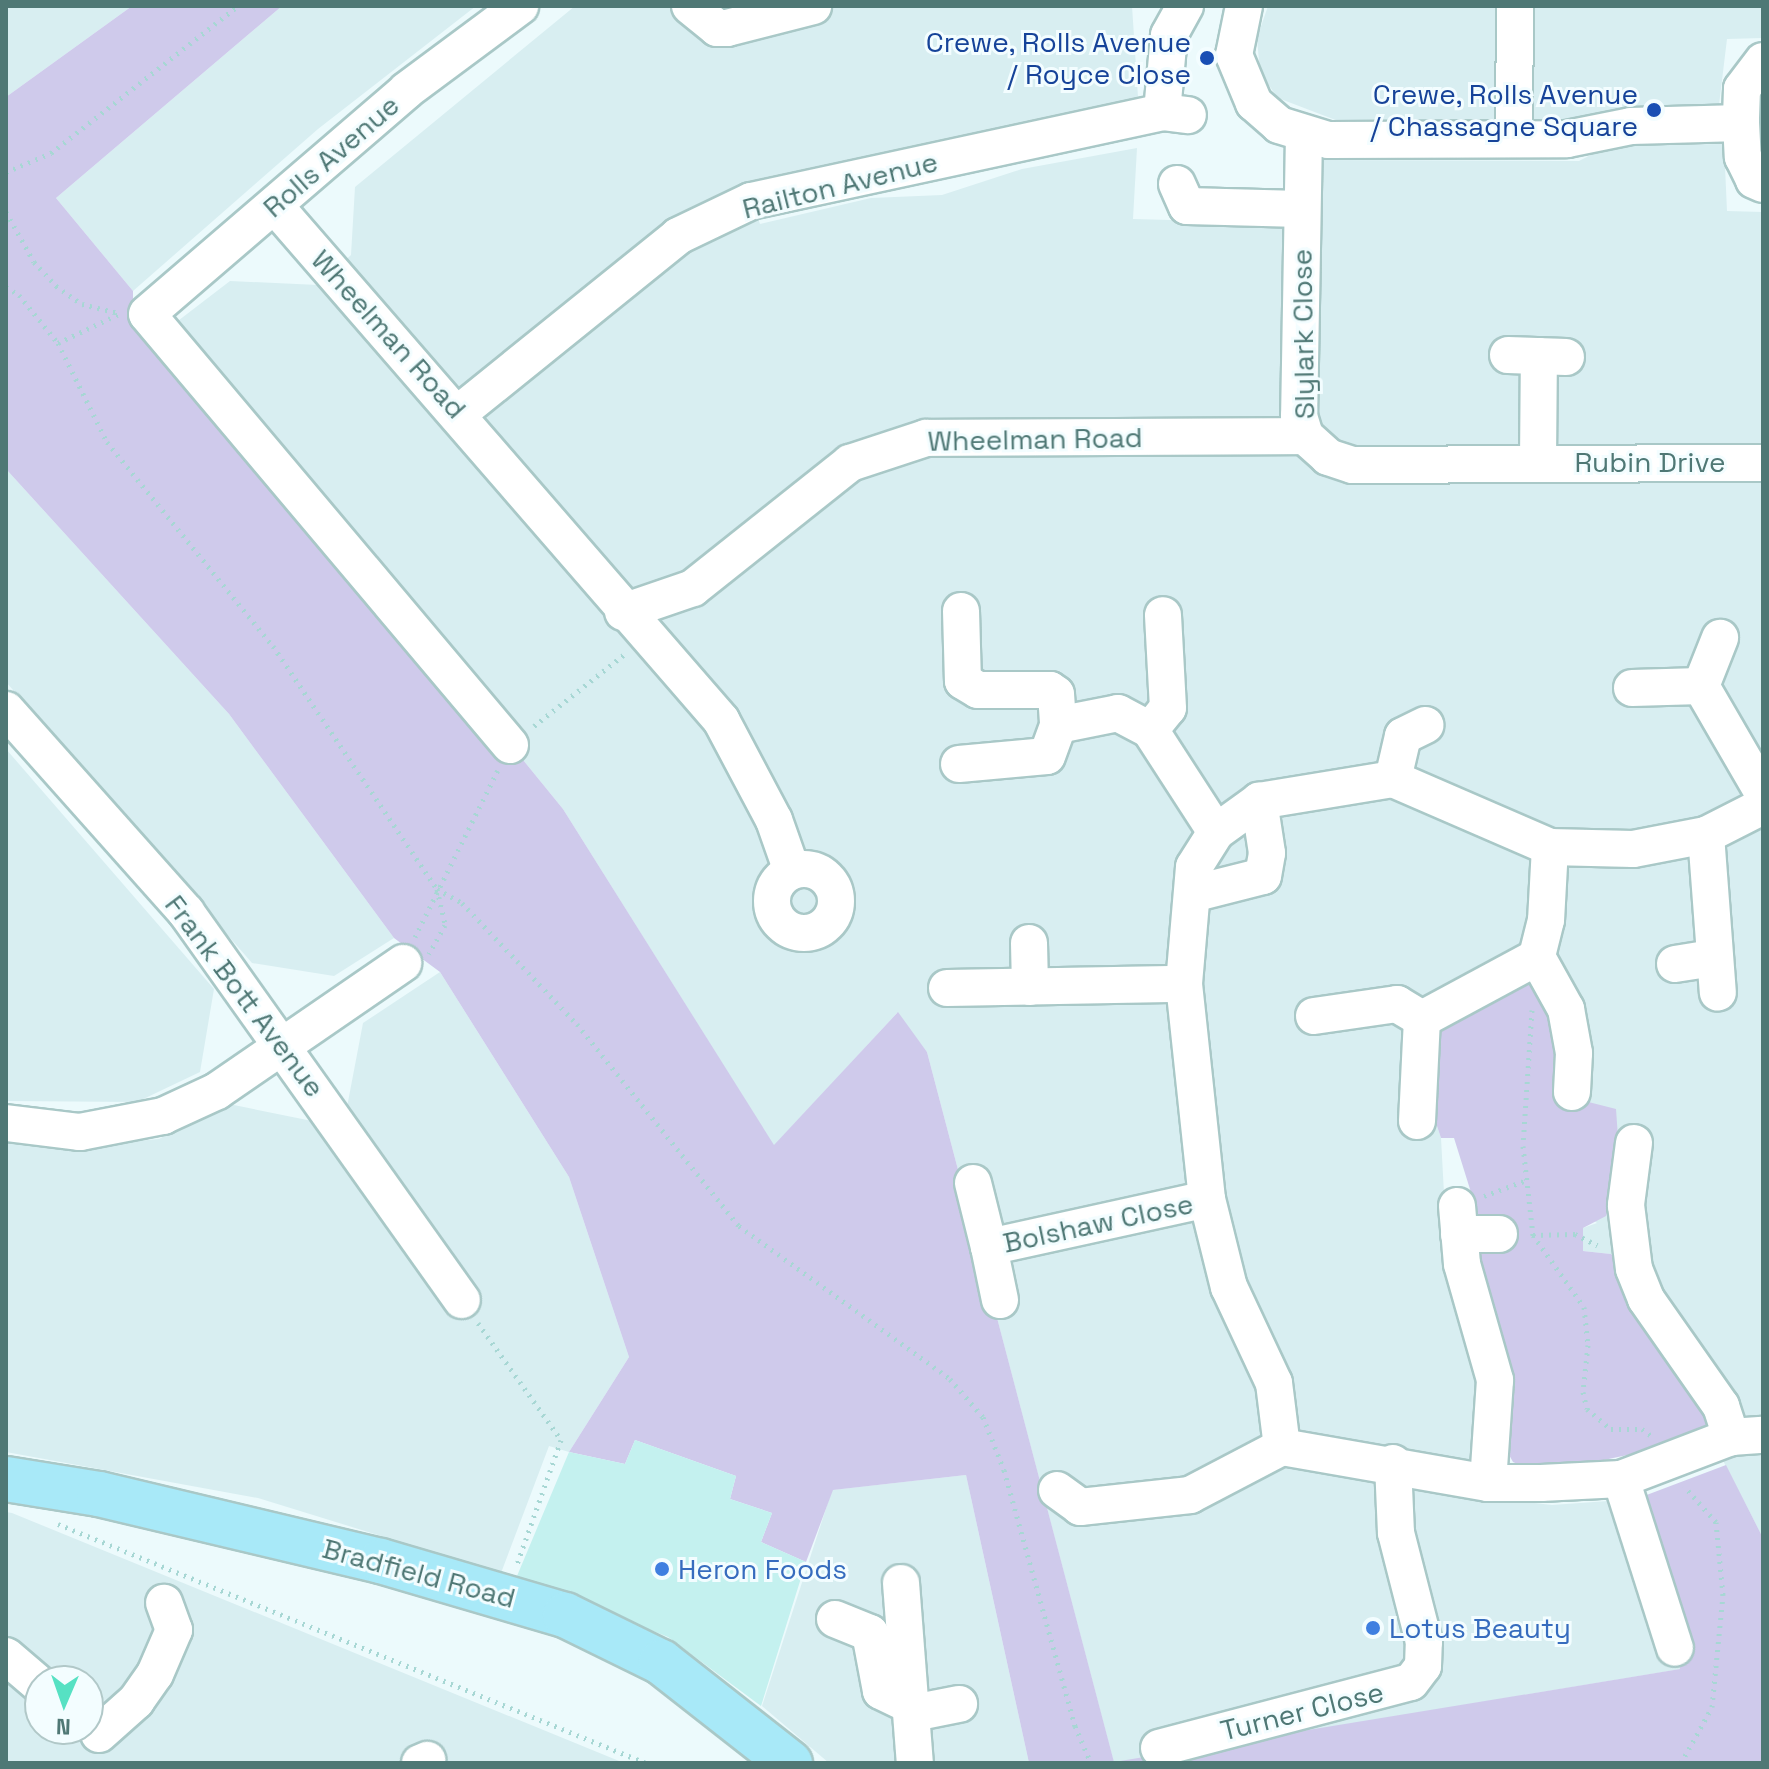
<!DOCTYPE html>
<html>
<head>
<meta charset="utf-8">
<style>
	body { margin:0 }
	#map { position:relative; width:1769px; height:1769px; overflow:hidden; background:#ecfafc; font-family:"Space Grotesk",sans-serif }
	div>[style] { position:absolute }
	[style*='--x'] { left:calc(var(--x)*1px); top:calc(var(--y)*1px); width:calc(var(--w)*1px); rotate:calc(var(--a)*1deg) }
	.residential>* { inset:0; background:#d8eef1 }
	.green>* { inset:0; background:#cfcaeb }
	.building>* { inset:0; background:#c4f1ef }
	.path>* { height:5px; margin-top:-2.5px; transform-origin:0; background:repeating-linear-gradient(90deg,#a7d7d4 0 2px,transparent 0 8px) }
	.roads { filter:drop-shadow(2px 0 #a9c8c7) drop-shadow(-2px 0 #a9c8c7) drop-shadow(0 2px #a9c8c7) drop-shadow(0 -2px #a9c8c7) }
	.minor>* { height:36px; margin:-18px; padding:0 18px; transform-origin:18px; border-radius:18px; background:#fff }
	.minor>.ring { margin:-18px; padding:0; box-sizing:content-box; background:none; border:36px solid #fff; border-radius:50% }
	.major>* { height:44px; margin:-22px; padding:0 22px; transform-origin:22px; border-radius:22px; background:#a8e9f8 }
	.dots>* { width:22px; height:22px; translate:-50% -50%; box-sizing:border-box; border:4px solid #f3fdff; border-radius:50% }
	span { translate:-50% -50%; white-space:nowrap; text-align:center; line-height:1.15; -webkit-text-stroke:6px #f3fdff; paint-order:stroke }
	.transit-label { font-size:28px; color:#164399 }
	.right { translate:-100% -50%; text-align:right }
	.street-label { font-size:28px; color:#4f7875 }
	.shop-label { font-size:28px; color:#366cbe }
	.left { translate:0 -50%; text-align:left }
	.frame { position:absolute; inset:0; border:8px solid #4f7875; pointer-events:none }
	.north { position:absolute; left:24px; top:1665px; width:80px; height:80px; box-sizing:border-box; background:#f3fdff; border:2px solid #b1c8c8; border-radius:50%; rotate:182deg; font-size:22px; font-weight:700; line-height:32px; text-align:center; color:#4f7875 }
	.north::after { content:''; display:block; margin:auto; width:28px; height:36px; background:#56e1c3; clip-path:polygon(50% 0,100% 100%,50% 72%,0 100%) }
</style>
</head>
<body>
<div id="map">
	<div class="residential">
		<div style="clip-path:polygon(6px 6px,132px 6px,6px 97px)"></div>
		<div style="clip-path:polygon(282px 6px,476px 6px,318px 129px,133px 291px,56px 198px)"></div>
		<div style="clip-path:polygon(575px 6px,1132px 6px,1138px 97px,744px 182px,760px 224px,871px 198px,942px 195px,1022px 169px,1137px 148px,1133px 219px,1318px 224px,1321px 160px,1579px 161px,1610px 145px,1724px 144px,1727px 211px,1763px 212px,1763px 1538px,1622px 1265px,1611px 1254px,1583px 1251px,1583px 1228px,1597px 1223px,1425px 1090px,1441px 1138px,1448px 1267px,1474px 1344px,1481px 1400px,1474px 1496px,1552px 1505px,1636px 1499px,1681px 1669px,1114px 1763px,927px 1052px,897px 1013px,774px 1146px,563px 809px,170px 327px,230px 281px,318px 285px,351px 255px,355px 187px)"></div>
		<div style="clip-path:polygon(1268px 6px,1763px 6px,1763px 38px,1727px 39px,1719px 105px,1609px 110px,1568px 122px,1346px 124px,1278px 98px,1260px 73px,1257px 38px)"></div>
		<div style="clip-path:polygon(6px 469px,229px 714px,394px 938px,334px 976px,252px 963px,6px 682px)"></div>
		<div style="clip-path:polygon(6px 749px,214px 989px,200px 1072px,137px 1102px,6px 1101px)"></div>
		<div style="clip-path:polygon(440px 972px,569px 1177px,629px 1357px,569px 1452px,549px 1446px,501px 1573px,258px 1498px,6px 1452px,6px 1141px,70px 1147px,159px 1139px,224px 1103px,317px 1122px,347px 1107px,363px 1023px)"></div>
		<div style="clip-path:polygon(966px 1475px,1029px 1763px,829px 1763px,762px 1706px,832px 1490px)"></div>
		<div style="clip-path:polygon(evenodd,6px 1512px,12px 1513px,624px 1763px,6px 1763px,6px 1512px,40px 1681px,88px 1681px,88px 1729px,40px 1729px,40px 1681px)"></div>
	</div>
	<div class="green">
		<div style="clip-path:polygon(132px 6px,282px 6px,56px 198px,133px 291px,133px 324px,510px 763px,519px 755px,563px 809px,774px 1145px,898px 1012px,927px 1052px,1114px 1762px,1680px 1669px,1636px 1499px,1726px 1465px,1763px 1538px,1763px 1763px,1029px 1763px,966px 1475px,833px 1490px,806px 1562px,761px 1542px,772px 1513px,730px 1499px,736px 1476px,635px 1440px,625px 1464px,569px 1452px,629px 1357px,569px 1177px,440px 972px,394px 938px,229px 714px,6px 469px,6px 97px)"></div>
		<div style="clip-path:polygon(1536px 978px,1558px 1012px,1561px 1095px,1616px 1109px,1621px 1180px,1606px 1216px,1583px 1228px,1583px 1251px,1611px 1254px,1622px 1265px,1714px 1419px,1708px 1430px,1632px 1454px,1571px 1467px,1529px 1469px,1513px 1462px,1508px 1453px,1508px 1355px,1474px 1270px,1479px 1218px,1454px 1138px,1441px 1138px,1425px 1090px,1442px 1018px)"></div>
	</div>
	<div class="building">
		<div style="clip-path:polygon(635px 1440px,736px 1476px,730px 1499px,772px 1513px,761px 1542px,806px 1562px,761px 1706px,668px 1637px,517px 1576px,569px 1452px,625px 1464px)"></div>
	</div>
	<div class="path">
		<div style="--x:6;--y:172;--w:49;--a:-22.9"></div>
		<div style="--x:51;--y:153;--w:238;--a:-38.2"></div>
		<div style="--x:6;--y:212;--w:57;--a:60.8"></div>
		<div style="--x:34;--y:262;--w:33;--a:47"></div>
		<div style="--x:56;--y:286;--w:32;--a:35"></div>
		<div style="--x:82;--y:304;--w:38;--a:14"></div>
		<div style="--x:6;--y:287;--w:15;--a:32"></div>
		<div style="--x:19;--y:295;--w:62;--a:50.9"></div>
		<div style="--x:58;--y:343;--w:110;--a:63.7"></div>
		<div style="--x:107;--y:442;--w:263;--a:50.9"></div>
		<div style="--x:273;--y:646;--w:293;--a:56"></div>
		<div style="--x:437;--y:889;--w:37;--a:77"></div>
		<div style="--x:445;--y:925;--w:33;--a:119"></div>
		<div style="--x:58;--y:343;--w:68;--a:-25.4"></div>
		<div style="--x:534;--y:726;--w:117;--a:-38.4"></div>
		<div style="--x:437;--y:889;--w:29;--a:29"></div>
		<div style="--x:462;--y:903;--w:167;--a:46.5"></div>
		<div style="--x:577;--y:1024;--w:259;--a:51.3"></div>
		<div style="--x:739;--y:1226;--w:261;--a:35.9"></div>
		<div style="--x:950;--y:1379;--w:50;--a:49"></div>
		<div style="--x:983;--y:1417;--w:57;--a:68.4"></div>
		<div style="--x:1004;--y:1470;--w:266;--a:74.5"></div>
		<div style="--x:1075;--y:1726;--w:40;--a:66.6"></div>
		<div style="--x:415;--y:937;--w:186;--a:-63.6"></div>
		<div style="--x:1532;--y:1010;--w:136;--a:93.8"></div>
		<div style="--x:1523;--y:1146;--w:90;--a:83.6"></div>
		<div style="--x:1533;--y:1235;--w:88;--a:54.7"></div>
		<div style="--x:1584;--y:1307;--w:38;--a:84"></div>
		<div style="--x:1588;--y:1345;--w:47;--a:96.1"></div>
		<div style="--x:1583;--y:1392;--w:17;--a:77"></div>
		<div style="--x:1587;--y:1409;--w:31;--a:40"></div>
		<div style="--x:1611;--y:1429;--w:31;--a:0"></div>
		<div style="--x:1642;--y:1429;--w:14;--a:36"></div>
		<div style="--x:1484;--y:1196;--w:43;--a:-20.6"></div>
		<div style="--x:1533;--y:1235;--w:42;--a:-1.4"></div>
		<div style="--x:1575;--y:1234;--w:25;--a:27"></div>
		<div style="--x:478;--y:1323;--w:143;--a:54.6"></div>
		<div style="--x:561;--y:1440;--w:135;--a:109.5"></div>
		<div style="--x:58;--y:1524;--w:635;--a:22.12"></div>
		<div style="--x:1681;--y:1763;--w:64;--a:-61"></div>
		<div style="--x:1712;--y:1707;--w:113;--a:-84.4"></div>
		<div style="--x:1723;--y:1595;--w:73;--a:-95.5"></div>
		<div style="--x:1716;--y:1522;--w:48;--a:-131.6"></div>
	</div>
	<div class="roads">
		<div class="minor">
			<div style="--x:690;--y:6;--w:35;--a:39"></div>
			<div style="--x:717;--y:28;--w:10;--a:0"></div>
			<div style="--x:727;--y:28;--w:89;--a:-14.3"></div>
			<div style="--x:1244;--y:6;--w:50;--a:101.5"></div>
			<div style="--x:1234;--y:55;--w:52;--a:67.4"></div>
			<div style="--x:1254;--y:103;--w:33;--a:41"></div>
			<div style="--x:1279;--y:125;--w:51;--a:17"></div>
			<div style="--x:1328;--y:140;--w:239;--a:-0.2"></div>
			<div style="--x:1567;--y:139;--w:65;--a:-11.5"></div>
			<div style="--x:1631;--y:126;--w:110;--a:-1.6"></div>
			<div style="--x:1763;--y:61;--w:35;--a:127"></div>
			<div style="--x:1742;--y:89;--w:34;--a:92"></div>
			<div style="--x:1741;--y:123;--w:34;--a:87"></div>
			<div style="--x:1743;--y:157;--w:25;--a:64"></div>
			<div style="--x:1754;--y:180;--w:10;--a:24"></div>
			<div style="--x:1162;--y:112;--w:77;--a:-84.8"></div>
			<div style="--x:1169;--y:35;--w:33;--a:-61"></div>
			<div style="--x:1304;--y:134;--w:282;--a:91"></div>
			<div style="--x:1299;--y:416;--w:21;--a:73"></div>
			<div style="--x:1305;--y:436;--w:31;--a:42"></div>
			<div style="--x:1328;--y:457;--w:26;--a:18"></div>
			<div style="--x:1353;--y:465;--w:410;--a:-0.3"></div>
			<div style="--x:1514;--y:139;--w:133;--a:-89.6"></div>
			<div style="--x:1177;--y:184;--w:24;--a:66"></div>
			<div style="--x:1187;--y:206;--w:114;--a:1.5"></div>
			<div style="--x:275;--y:206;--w:681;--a:49.05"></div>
			<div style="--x:721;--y:720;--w:113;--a:62.1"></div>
			<div style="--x:774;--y:820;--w:54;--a:70.6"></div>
			<div style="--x:1508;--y:355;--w:58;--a:2"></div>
			<div style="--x:459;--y:413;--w:282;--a:-38.9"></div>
			<div style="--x:678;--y:236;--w:81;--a:-25.6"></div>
			<div style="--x:751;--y:201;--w:421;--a:-12.2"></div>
			<div style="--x:1162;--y:112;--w:26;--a:7"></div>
			<div style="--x:1538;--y:461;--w:105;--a:-89.5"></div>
			<div style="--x:961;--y:611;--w:70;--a:88.4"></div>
			<div style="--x:963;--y:681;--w:17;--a:31"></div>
			<div style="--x:978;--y:690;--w:72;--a:0"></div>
			<div style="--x:1050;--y:690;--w:7;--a:34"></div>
			<div style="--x:1056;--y:694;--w:31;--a:86"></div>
			<div style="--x:623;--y:612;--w:74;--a:-18.9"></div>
			<div style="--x:693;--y:588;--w:201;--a:-38.5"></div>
			<div style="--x:850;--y:463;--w:80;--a:-18.2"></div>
			<div style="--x:926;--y:438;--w:379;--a:-0.3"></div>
			<div style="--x:1701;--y:686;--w:52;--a:-68.4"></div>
			<div style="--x:1632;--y:688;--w:69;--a:-1.7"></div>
			<div style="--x:1701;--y:686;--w:124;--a:59.9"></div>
			<div style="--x:6;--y:710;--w:271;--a:48.3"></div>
			<div style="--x:186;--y:912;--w:476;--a:54.6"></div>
			<div style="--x:1150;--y:730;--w:28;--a:-51"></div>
			<div style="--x:1168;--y:708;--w:93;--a:-93.1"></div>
			<div style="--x:510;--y:745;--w:563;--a:-130.11"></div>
			<div style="--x:147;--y:314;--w:343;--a:-40.7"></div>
			<div style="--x:407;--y:90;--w:141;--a:-36.6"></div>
			<div style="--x:959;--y:764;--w:88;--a:-5.2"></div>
			<div style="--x:1047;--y:756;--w:33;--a:-70"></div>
			<div style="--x:1058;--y:725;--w:61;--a:-11.3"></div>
			<div style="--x:1118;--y:713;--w:36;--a:28"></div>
			<div style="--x:1150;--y:730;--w:121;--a:57.1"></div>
			<div style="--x:1393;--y:779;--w:44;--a:-76.9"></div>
			<div style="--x:1403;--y:736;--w:25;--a:-26"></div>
			<div style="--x:1763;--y:806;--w:64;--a:153"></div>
			<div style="--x:1706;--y:835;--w:74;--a:169.1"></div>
			<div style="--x:1633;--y:849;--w:83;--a:-178.6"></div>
			<div style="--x:1550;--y:847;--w:171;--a:-156.6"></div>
			<div style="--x:1393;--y:779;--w:136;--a:170.7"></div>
			<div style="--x:1259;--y:801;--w:53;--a:144.2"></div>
			<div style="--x:1216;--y:832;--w:41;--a:122.2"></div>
			<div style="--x:1194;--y:867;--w:117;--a:94.9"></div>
			<div style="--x:1184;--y:984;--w:216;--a:83.9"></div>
			<div style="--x:1207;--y:1199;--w:91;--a:76"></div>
			<div style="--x:1229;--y:1287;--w:106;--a:64.9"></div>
			<div style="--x:1274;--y:1383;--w:64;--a:82.9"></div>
			<div style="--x:1282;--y:1447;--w:209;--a:9.9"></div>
			<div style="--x:1488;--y:1483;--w:53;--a:0"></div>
			<div style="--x:1541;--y:1483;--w:80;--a:-2.9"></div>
			<div style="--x:1621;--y:1479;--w:118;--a:-20.9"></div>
			<div style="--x:1731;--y:1437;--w:32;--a:-4"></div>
			<div style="--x:1706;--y:835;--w:158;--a:85.7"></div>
			<div style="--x:1550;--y:847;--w:73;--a:93.1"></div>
			<div style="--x:1546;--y:920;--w:38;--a:104"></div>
			<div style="--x:1537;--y:957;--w:60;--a:60.9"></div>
			<div style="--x:1566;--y:1009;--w:45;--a:79.7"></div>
			<div style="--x:1574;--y:1053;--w:39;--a:93"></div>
			<div class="ring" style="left:772px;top:869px;width:28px;height:28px"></div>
			<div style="--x:1192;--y:894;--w:73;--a:-14.2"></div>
			<div style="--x:1263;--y:876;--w:23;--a:-80"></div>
			<div style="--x:1267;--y:853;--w:53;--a:-98.7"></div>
			<div style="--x:1029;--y:943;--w:44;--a:88.7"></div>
			<div style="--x:1675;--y:964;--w:39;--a:-9"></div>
			<div style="--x:947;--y:988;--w:237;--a:-1"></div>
			<div style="--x:1314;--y:1016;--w:84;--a:-8.2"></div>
			<div style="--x:1397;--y:1004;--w:29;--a:31"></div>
			<div style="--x:1417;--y:1121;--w:102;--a:-87.2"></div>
			<div style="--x:1422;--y:1019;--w:131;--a:-28.3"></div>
			<div style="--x:6;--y:1123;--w:75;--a:6.9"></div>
			<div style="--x:80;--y:1132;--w:85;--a:-10.9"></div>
			<div style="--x:163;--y:1116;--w:60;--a:-24.8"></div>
			<div style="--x:217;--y:1091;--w:226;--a:-34.5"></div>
			<div style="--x:1634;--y:1143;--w:63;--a:97.4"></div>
			<div style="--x:1626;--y:1205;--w:64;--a:82.9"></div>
			<div style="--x:1634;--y:1269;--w:32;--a:68"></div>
			<div style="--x:1646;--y:1299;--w:131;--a:55"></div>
			<div style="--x:1721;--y:1406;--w:33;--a:72"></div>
			<div style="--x:973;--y:1183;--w:66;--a:76"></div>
			<div style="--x:1457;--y:1206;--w:58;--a:85.1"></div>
			<div style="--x:1462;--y:1264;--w:121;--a:74.1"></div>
			<div style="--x:1495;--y:1380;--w:103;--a:93.9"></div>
			<div style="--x:1459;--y:1234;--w:40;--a:0"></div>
			<div style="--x:1000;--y:1300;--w:54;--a:-101.7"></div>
			<div style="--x:989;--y:1247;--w:223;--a:-12.4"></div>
			<div style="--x:1621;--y:1479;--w:177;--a:72.3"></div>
			<div style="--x:1057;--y:1490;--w:29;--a:36"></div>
			<div style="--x:1080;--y:1507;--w:111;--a:-6.2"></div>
			<div style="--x:1190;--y:1495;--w:104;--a:-27.6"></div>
			<div style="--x:901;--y:1583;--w:181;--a:85.6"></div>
			<div style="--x:835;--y:1619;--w:38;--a:22"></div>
			<div style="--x:870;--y:1633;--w:59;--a:79.3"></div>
			<div style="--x:881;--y:1691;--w:34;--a:26"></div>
			<div style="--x:6;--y:1656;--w:45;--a:40.5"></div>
			<div style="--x:913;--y:1713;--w:47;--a:-11.1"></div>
			<div style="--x:99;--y:1734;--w:50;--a:-41.7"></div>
			<div style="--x:136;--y:1701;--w:33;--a:-55"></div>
			<div style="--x:155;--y:1674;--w:48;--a:-66.6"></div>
			<div style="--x:174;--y:1630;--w:29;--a:-110"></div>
			<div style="--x:1159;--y:1748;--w:260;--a:-14.7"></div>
			<div style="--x:1411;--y:1682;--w:20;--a:-53"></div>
			<div style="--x:1423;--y:1666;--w:24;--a:-88"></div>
			<div style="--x:1424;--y:1642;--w:113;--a:-104.4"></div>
			<div style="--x:1396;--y:1533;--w:70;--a:-92.5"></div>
			<div style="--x:420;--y:1763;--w:8;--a:-23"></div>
		</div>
		<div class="major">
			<div style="--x:6;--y:1479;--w:94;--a:9.2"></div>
			<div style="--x:99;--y:1494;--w:290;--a:13.4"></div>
			<div style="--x:381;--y:1561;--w:192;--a:16.4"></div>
			<div style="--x:565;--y:1615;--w:107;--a:26.1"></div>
			<div style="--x:661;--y:1662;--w:164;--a:38.1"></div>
		</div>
	</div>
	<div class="dots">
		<div style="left:1207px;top:58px;background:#1a4fb4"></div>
		<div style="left:1654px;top:110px;background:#1a4fb4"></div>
		<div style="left:662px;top:1569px;background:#3f7fe0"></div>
		<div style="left:1373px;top:1628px;background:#3f7fe0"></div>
	</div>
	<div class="transit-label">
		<span class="right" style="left:1191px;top:58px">Crewe, Rolls Avenue<br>/ Royce Close</span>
		<span class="right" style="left:1638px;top:110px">Crewe, Rolls Avenue<br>/ Chassagne Square</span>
	</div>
	<div class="street-label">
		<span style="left:331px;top:156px;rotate:-41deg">Rolls Avenue</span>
		<span style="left:840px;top:185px;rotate:-14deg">Railton Avenue</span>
		<span style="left:389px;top:334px;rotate:48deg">Wheelman Road</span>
		<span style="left:1303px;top:334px;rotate:-91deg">Slylark Close</span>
		<span style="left:1035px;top:439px;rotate:-1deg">Wheelman Road</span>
		<span style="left:1650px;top:462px">Rubin Drive</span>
		<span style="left:245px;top:996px;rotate:53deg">Frank Bott Avenue</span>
		<span style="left:1098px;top:1223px;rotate:-12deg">Bolshaw Close</span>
		<span style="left:419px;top:1573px;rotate:15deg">Bradfield Road</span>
		<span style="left:1302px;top:1711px;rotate:-14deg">Turner Close</span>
	</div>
	<div class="shop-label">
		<span class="left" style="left:678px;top:1569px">Heron Foods</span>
		<span class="left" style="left:1389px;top:1628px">Lotus Beauty</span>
	</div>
	<div class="frame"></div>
	<div class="north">N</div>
</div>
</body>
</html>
